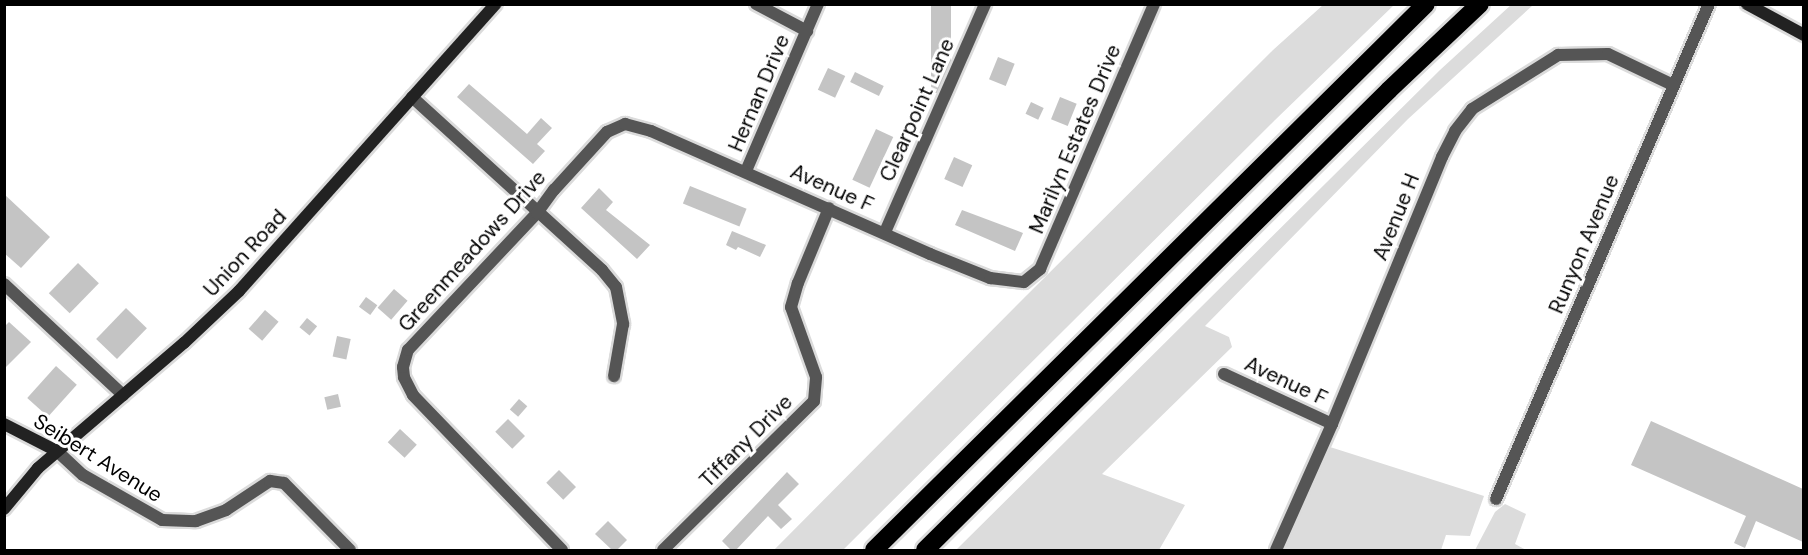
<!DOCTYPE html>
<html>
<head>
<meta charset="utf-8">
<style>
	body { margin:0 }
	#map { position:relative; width:1808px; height:555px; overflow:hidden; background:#fff; font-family:"DM Sans",sans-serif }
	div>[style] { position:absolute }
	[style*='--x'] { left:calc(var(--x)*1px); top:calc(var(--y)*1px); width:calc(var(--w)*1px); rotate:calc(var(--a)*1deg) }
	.green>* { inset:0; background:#dcdcdc }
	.building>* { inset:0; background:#c4c4c4; transform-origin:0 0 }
	.roads { filter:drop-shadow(2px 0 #dbdbdb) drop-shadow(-2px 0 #dbdbdb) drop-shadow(0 2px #dbdbdb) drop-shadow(0 -2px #dbdbdb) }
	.street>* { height:12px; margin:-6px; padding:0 6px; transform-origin:6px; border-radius:6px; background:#555 }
	.secondary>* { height:12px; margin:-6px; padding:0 6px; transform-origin:6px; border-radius:6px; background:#222 }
	.highway>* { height:18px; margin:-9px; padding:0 9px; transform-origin:9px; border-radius:9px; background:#000 }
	span { translate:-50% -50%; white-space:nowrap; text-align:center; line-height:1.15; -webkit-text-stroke:6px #fff; paint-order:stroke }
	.street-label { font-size:21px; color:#000 }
	.frame { position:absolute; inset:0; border:6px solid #000; pointer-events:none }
</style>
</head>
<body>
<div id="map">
	<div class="green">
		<div style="clip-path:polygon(1512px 4px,1533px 5px,1408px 119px,1205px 326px,1229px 337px,1232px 347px,1102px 474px,1185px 505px,1159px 550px,956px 550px,1440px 70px)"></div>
		<div style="clip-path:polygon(1323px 5px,1394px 5px,1275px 120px,843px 550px,774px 550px,1024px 298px,1273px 50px)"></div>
		<div style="clip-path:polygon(1330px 447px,1484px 496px,1470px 536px,1446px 535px,1441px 550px,1285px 550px)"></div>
		<div style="clip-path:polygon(1505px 504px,1526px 514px,1515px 544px,1526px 550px,1475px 550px,1495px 512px)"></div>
	</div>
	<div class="building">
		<div style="left:931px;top:4px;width:20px;height:89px"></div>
		<div style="left:998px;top:57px;width:18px;height:24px;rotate:22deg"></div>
		<div style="left:828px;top:68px;width:19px;height:24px;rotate:25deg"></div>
		<div style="left:855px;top:72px;width:32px;height:11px;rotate:26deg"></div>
		<div style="clip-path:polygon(469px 84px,527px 134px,541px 118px,552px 128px,537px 144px,545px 151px,533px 164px,457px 97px)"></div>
		<div style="left:1060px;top:97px;width:18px;height:24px;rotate:22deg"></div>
		<div style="left:1031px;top:102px;width:14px;height:13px;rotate:25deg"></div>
		<div style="left:876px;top:129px;width:19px;height:56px;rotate:25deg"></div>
		<div style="left:954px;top:157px;width:20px;height:24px;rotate:24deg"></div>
		<div style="left:690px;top:186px;width:61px;height:19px;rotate:22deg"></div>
		<div style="clip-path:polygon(599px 188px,613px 202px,606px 210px,650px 245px,637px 259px,581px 208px)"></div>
		<div style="clip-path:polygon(4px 194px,50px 237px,21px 268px,4px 253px)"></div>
		<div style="clip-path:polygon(962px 210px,1023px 233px,1015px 251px,955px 225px)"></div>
		<div style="clip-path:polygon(732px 231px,766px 245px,760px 257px,738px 247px,736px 250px,726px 245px)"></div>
		<div style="left:78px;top:263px;width:29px;height:42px;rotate:44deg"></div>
		<div style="left:394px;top:289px;width:18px;height:25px;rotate:41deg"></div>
		<div style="left:366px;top:297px;width:14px;height:12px;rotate:36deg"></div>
		<div style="left:126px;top:308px;width:29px;height:43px;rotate:44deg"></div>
		<div style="left:265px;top:310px;width:18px;height:25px;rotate:41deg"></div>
		<div style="left:307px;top:318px;width:13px;height:12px;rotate:39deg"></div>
		<div style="clip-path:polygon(9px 322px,31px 342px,4px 369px,4px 327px)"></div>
		<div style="left:337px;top:336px;width:14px;height:21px;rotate:12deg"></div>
		<div style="left:56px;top:366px;width:28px;height:43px;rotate:42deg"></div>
		<div style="left:338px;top:394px;width:13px;height:14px;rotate:77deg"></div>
		<div style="left:519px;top:399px;width:11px;height:14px;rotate:41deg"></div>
		<div style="left:508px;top:419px;width:24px;height:18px;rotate:45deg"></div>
		<div style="clip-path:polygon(1651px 421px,1803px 489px,1803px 542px,1756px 521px,1745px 548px,1734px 543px,1746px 516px,1631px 465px)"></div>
		<div style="left:400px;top:429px;width:23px;height:18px;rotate:43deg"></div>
		<div style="left:559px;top:470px;width:24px;height:18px;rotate:45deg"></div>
		<div style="clip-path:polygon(787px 472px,799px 484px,778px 505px,792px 519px,781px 529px,768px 516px,736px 550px,731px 550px,722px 541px)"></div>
		<div style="clip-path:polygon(608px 521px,627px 540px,617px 550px,612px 550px,595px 534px)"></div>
	</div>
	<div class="roads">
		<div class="street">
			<div style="--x:756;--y:4;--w:58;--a:27.9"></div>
			<div style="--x:412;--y:97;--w:257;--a:42.3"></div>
			<div style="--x:602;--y:270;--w:22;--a:51"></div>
			<div style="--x:616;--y:287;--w:38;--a:79"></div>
			<div style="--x:623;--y:324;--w:53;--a:99.8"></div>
			<div style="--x:746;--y:171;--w:182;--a:-66.7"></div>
			<div style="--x:885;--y:232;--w:249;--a:-66.3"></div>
			<div style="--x:4;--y:284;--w:163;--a:43"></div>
			<div style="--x:1224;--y:374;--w:119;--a:24.8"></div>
			<div style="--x:57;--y:451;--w:35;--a:43"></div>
			<div style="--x:83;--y:475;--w:91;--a:29.7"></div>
			<div style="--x:162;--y:520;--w:34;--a:2"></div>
			<div style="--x:196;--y:521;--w:32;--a:-20"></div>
			<div style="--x:226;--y:510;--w:53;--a:-33.4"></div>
			<div style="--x:270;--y:481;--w:14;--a:8"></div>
			<div style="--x:284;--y:483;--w:94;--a:45.4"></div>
			<div style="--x:1496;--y:499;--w:539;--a:-66.72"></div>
			<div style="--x:562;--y:550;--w:215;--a:-133.9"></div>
			<div style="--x:413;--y:395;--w:20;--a:-117"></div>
			<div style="--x:404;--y:377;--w:10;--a:-96"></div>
			<div style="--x:403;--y:367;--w:18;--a:-74"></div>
			<div style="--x:408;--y:350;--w:188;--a:-46.7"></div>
			<div style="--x:537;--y:213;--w:29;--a:-54"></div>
			<div style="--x:554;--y:190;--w:79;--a:-47.6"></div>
			<div style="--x:607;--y:132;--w:20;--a:-24"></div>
			<div style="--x:625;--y:124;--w:27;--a:15"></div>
			<div style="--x:651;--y:131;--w:305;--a:23.8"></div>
			<div style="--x:930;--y:254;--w:65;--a:21.8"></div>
			<div style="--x:990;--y:278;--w:34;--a:7"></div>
			<div style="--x:1024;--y:282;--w:21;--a:-39"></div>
			<div style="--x:1040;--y:269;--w:288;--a:-66.7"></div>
			<div style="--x:663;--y:550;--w:212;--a:-44.6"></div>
			<div style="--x:814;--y:401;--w:24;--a:-85"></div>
			<div style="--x:816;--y:377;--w:74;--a:-109.7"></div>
			<div style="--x:791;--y:307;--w:25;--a:-74"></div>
			<div style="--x:798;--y:283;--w:81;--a:-67.5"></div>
			<div style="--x:1276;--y:550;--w:138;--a:-66"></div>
			<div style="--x:1332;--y:424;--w:289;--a:-67.6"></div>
			<div style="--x:1442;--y:157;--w:29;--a:-63"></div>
			<div style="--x:1455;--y:131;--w:28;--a:-52"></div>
			<div style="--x:1472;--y:109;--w:102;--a:-32.1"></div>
			<div style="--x:1558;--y:55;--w:50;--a:-1.1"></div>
			<div style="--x:1608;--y:54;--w:72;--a:25.5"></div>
		</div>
		<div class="secondary">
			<div style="--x:1747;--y:4;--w:65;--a:28.5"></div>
			<div style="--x:4;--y:424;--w:59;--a:27"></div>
			<div style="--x:4;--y:509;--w:53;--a:-50.3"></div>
			<div style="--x:38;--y:468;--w:192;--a:-40.6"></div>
			<div style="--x:184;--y:343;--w:76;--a:-43.4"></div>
			<div style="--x:239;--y:291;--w:385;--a:-48.2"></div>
		</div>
		<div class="highway">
			<div style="--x:874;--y:550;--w:776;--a:-44.69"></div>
			<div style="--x:925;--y:550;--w:653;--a:-44.75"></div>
			<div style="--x:1389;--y:90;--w:125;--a:-43.4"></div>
		</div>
	</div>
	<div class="street-label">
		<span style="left:759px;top:93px;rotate:-67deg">Hernan Drive</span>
		<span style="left:917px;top:110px;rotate:-66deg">Clearpoint Lane</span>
		<span style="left:1075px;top:139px;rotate:-67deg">Marilyn Estates Drive</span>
		<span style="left:832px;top:188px;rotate:24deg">Avenue F</span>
		<span style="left:1396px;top:217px;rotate:-68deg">Avenue H</span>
		<span style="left:1584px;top:244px;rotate:-67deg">Runyon Avenue</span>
		<span style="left:472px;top:251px;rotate:-48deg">Greenmeadows Drive</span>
		<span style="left:245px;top:253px;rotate:-47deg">Union Road</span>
		<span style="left:1286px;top:381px;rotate:25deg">Avenue F</span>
		<span style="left:746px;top:441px;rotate:-45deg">Tiffany Drive</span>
		<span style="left:98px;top:458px;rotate:32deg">Seibert Avenue</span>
	</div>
	<div class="frame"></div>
</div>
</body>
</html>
